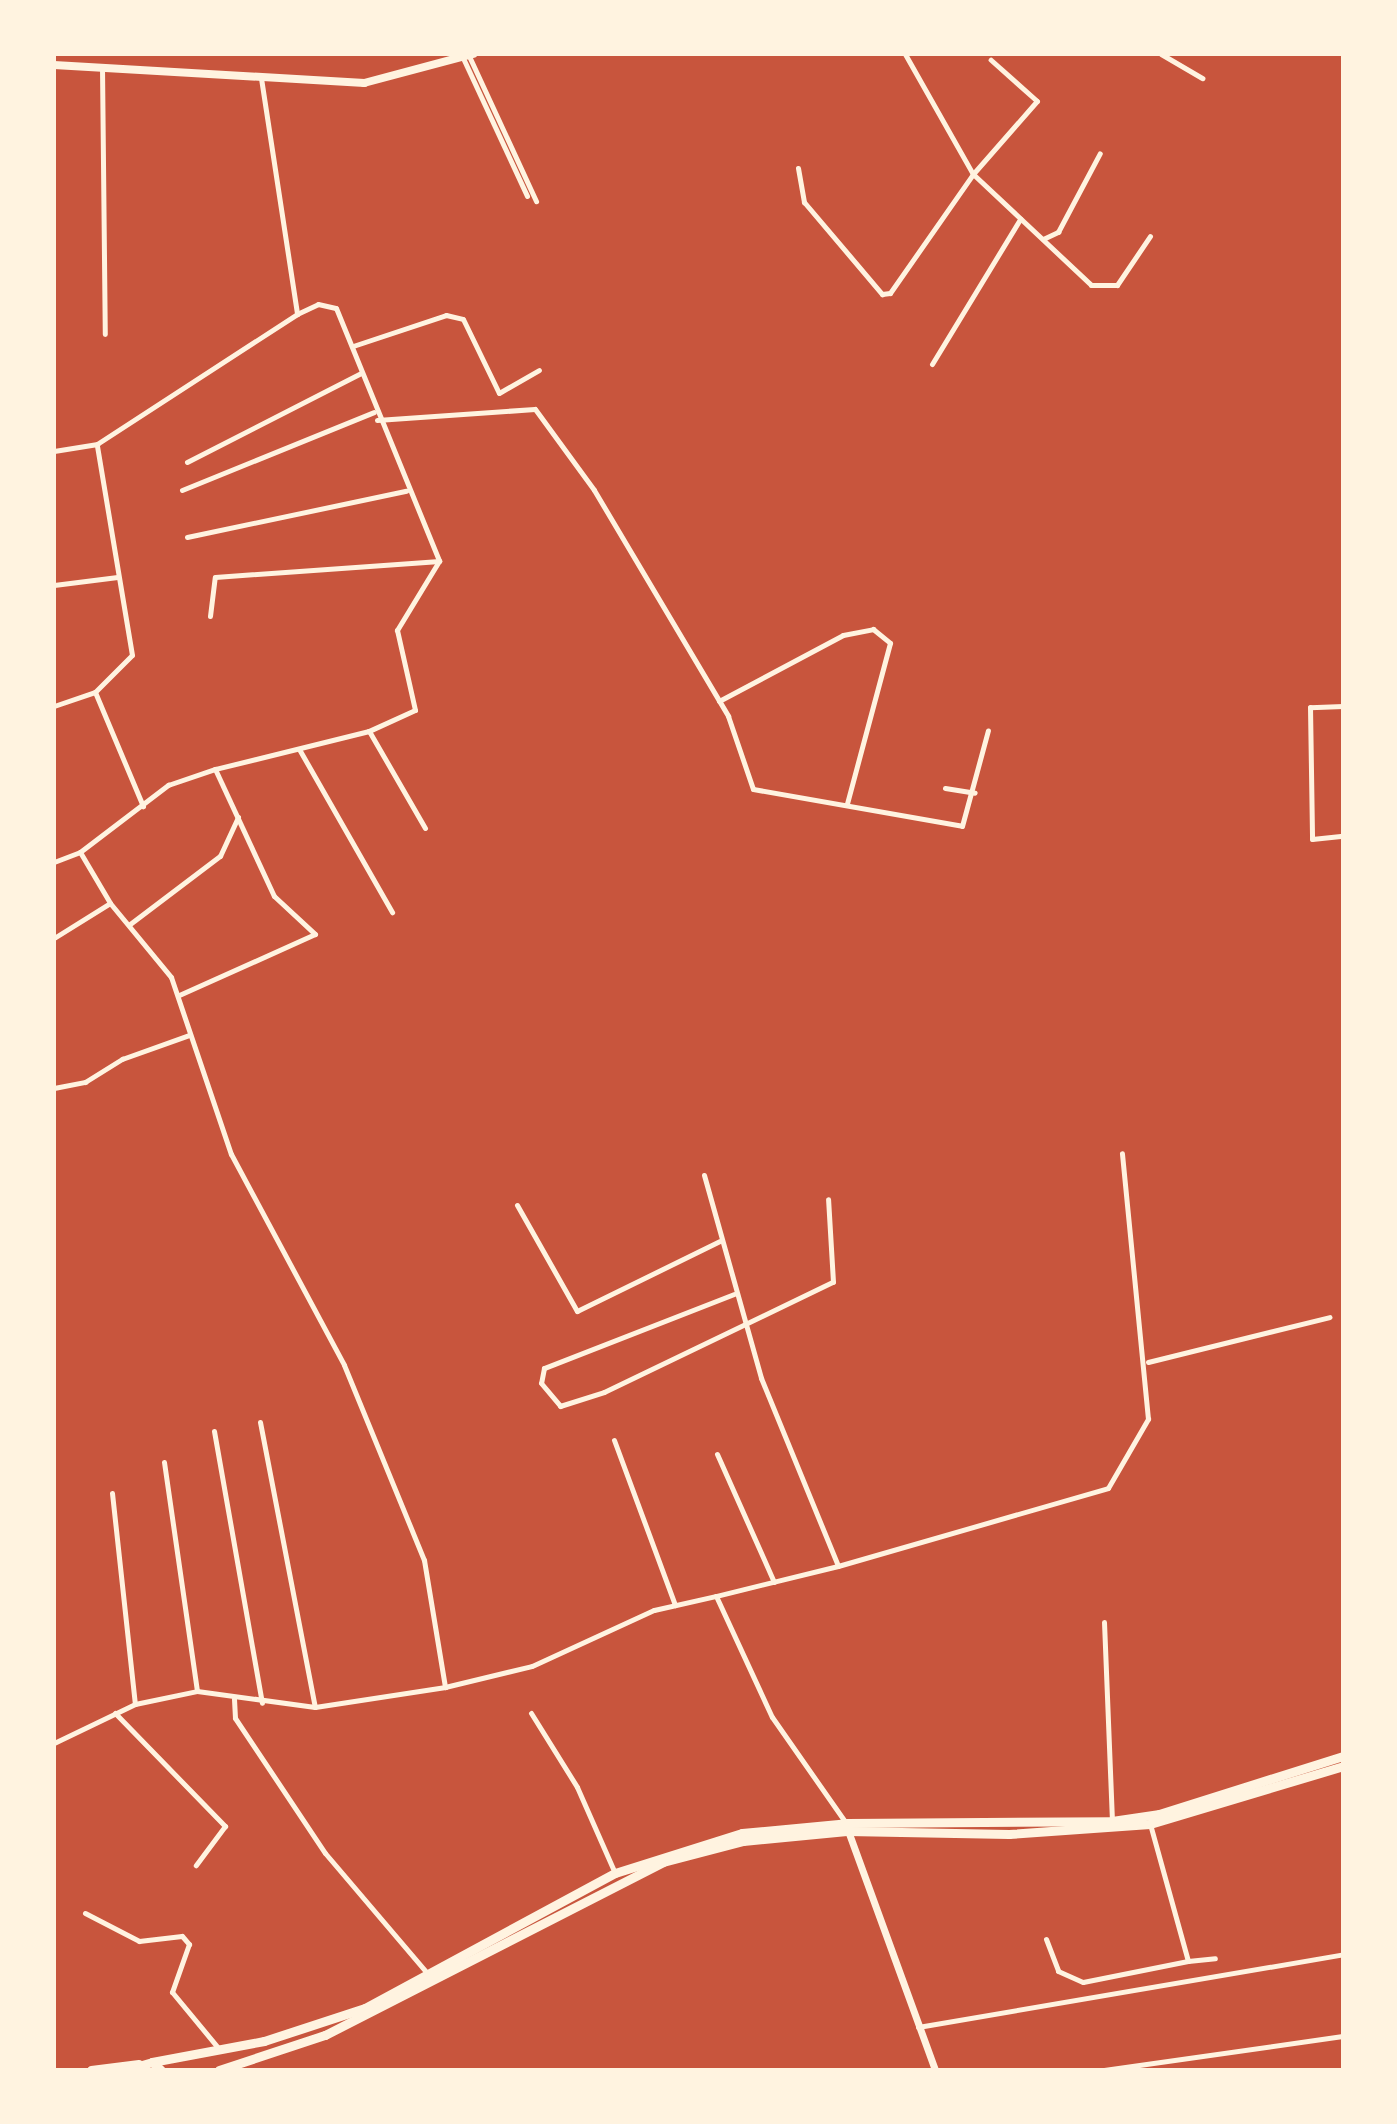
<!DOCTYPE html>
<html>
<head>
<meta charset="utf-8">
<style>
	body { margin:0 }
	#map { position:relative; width:1397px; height:2124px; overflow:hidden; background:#c8553d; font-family:"DejaVu Sans",sans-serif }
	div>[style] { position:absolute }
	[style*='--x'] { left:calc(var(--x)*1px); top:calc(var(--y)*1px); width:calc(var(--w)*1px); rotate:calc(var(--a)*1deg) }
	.minor>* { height:5px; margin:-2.5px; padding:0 2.5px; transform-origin:2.5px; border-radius:2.5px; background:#fff3e0 }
	.tertiary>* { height:7px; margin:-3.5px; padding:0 3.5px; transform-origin:3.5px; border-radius:3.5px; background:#fff3e0 }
	.primary>* { height:8px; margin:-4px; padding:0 4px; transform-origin:4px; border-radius:4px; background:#fff3e0 }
	.trunk>* { height:9px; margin:-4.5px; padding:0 4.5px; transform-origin:4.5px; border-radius:4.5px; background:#fff3e0 }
	span { translate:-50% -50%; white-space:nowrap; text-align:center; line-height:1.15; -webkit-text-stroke:6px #fff3e0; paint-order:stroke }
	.frame { position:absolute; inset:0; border:56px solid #fff3e0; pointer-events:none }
</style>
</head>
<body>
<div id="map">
	<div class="minor">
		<div style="--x:905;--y:54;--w:138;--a:60.5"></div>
		<div style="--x:973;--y:174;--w:162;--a:43.2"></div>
		<div style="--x:1091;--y:285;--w:26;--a:0"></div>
		<div style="--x:1117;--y:285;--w:59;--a:-56"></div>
		<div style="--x:1161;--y:54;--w:48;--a:30.3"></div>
		<div style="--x:469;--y:56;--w:160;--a:65.2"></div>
		<div style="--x:463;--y:58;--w:152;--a:65.1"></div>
		<div style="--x:102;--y:67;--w:267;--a:89.4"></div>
		<div style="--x:261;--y:78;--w:239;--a:81.3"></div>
		<div style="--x:798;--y:168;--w:35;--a:80"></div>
		<div style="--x:804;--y:202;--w:121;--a:49.7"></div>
		<div style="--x:882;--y:294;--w:8;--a:-7"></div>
		<div style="--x:890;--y:293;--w:145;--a:-55.1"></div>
		<div style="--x:973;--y:174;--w:97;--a:-48.8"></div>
		<div style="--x:1037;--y:101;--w:62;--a:-138.3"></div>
		<div style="--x:1043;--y:239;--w:17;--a:-25"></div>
		<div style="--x:1058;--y:232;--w:89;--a:-62"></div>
		<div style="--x:353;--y:346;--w:98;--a:-18.4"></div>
		<div style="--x:446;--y:315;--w:17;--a:13"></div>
		<div style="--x:463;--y:319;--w:82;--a:64.1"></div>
		<div style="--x:499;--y:393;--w:46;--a:-29.9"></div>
		<div style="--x:932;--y:364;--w:170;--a:-58.7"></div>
		<div style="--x:377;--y:420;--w:158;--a:-4"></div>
		<div style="--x:535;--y:409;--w:100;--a:53.9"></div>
		<div style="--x:594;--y:490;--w:263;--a:59.3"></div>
		<div style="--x:728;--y:716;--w:77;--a:71.1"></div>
		<div style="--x:753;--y:789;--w:212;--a:10"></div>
		<div style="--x:962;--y:826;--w:99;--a:-74.8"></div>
		<div style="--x:54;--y:451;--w:44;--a:-9.2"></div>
		<div style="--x:97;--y:444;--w:239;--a:-33"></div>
		<div style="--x:297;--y:314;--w:23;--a:-25"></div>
		<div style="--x:318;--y:304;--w:18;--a:13"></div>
		<div style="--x:336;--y:308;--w:273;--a:67.8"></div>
		<div style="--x:439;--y:561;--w:81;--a:121.3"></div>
		<div style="--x:397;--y:630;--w:82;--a:77.3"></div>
		<div style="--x:415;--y:710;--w:51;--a:155.5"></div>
		<div style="--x:369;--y:731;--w:159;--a:166.1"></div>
		<div style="--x:187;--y:462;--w:195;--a:-27.1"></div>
		<div style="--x:182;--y:490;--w:207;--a:-22.1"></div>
		<div style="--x:187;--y:537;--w:224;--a:-11.9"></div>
		<div style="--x:54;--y:585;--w:64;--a:-7.1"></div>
		<div style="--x:210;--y:616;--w:39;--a:-83"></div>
		<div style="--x:215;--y:577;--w:225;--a:-4.1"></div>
		<div style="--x:95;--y:692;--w:52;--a:-45"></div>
		<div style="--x:132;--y:655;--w:213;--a:-99.5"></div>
		<div style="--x:719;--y:701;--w:140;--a:-28"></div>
		<div style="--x:843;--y:635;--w:31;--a:-11"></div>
		<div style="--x:873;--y:629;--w:22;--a:39"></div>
		<div style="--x:890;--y:643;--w:167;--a:105"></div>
		<div style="--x:54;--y:706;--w:43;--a:-18.9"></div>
		<div style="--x:95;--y:692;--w:124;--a:67.2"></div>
		<div style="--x:1343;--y:706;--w:33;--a:178"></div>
		<div style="--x:1310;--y:707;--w:132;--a:89.1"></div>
		<div style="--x:1312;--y:839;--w:31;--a:-6"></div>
		<div style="--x:369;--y:731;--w:112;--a:60"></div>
		<div style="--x:299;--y:749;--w:188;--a:60.3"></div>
		<div style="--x:945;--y:788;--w:30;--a:9"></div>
		<div style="--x:80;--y:852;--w:59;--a:59.5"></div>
		<div style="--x:110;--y:903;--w:96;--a:50.5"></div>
		<div style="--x:171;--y:977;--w:187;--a:71.3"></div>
		<div style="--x:231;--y:1154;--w:239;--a:61.8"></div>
		<div style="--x:344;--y:1365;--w:211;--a:67.7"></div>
		<div style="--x:424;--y:1560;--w:129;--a:80.6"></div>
		<div style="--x:54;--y:862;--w:28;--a:-21"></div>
		<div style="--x:80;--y:852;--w:111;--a:-37.3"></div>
		<div style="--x:168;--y:785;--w:50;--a:-18.8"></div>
		<div style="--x:215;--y:769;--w:140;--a:65.1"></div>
		<div style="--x:274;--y:896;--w:56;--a:42.8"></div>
		<div style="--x:315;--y:934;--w:149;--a:155.8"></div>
		<div style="--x:130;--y:924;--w:113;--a:-37.1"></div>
		<div style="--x:220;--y:856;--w:43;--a:-65.2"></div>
		<div style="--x:54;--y:938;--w:66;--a:-32"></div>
		<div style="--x:54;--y:1088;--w:32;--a:-11"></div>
		<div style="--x:85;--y:1082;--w:44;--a:-31.9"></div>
		<div style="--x:122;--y:1059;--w:71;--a:-19.7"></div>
		<div style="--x:704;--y:1175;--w:211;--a:74.3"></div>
		<div style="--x:761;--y:1378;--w:203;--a:67.7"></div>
		<div style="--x:838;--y:1566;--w:126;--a:166.2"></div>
		<div style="--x:517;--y:1205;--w:122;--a:60.5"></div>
		<div style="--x:577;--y:1311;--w:159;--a:-26.1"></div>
		<div style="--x:734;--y:1294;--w:204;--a:158.7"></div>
		<div style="--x:544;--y:1368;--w:15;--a:101"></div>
		<div style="--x:541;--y:1383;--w:30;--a:50"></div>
		<div style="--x:560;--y:1406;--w:46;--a:-17.7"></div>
		<div style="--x:604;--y:1392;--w:254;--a:-25.7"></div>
		<div style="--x:833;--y:1282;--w:83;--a:-93.4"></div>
		<div style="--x:1148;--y:1362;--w:187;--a:-13.9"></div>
		<div style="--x:260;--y:1422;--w:290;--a:79.1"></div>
		<div style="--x:214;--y:1431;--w:276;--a:80"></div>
		<div style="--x:614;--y:1440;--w:176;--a:69.7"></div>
		<div style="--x:717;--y:1454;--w:140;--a:66"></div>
		<div style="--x:164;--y:1462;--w:231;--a:81.8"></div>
		<div style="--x:112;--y:1493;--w:212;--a:83.8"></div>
		<div style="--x:838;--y:1566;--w:281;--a:-16.1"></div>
		<div style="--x:1108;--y:1488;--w:80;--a:-59.9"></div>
		<div style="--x:1148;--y:1419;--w:267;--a:-95.6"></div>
		<div style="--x:1104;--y:1622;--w:199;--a:87.7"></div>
		<div style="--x:234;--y:1699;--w:19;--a:87"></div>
		<div style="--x:235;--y:1718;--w:162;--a:56.3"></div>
		<div style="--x:325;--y:1853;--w:157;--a:49.6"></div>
		<div style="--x:115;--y:1713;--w:158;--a:45.8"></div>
		<div style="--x:225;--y:1826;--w:49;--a:126.6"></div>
		<div style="--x:531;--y:1713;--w:87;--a:58.1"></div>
		<div style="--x:577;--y:1787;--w:94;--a:66.2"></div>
		<div style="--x:54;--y:1743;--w:90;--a:-25.7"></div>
		<div style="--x:135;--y:1704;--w:63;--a:-11.8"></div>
		<div style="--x:197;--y:1691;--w:119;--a:7.7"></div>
		<div style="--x:315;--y:1707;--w:132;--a:-8.7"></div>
		<div style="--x:445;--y:1687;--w:89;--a:-13.6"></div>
		<div style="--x:532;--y:1666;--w:134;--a:-24.7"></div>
		<div style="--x:654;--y:1610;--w:64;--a:-12.7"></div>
		<div style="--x:716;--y:1596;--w:133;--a:65.2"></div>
		<div style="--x:772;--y:1717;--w:129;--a:55.1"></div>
		<div style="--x:85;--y:1913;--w:61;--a:27.4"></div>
		<div style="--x:139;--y:1941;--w:43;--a:-6.6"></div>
		<div style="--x:182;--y:1936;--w:11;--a:49"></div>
		<div style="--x:189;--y:1944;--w:51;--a:109.5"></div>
		<div style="--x:172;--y:1992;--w:75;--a:50.4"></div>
		<div style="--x:1046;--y:1939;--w:34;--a:69"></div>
		<div style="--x:1058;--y:1971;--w:27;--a:24"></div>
		<div style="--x:1083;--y:1982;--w:107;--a:-11.3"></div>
		<div style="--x:1188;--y:1961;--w:142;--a:-105.5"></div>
		<div style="--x:1188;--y:1961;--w:27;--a:-6"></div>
		<div style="--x:918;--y:2027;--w:431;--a:-9.7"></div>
		<div style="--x:1104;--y:2070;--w:241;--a:-8.1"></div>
	</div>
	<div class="tertiary">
		<div style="--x:847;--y:1828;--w:258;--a:70"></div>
	</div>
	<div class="primary">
		<div style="--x:54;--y:65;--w:311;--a:3.3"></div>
		<div style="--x:364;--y:83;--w:113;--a:-14.9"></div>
	</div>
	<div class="trunk">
		<div style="--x:152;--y:2062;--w:114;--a:-10.6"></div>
		<div style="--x:264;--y:2041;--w:106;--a:-18.1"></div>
		<div style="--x:365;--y:2008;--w:284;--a:-28.4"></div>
		<div style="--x:615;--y:1873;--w:133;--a:-17.5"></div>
		<div style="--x:742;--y:1833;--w:105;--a:-5.4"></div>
		<div style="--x:847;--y:1823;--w:265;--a:-0.4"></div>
		<div style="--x:1112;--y:1821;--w:48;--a:-8.5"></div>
		<div style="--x:1159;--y:1814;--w:193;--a:-17.5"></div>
		<div style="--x:135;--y:2067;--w:18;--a:-16"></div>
		<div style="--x:152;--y:2062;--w:12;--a:42"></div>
		<div style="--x:91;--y:2070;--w:48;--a:-7.1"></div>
		<div style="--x:219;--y:2070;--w:112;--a:-18.3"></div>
		<div style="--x:325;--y:2035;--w:380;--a:-27.1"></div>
		<div style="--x:663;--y:1862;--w:83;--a:-14.7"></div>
		<div style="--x:743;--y:1841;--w:104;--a:-5.5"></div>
		<div style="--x:847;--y:1831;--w:162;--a:1.1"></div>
		<div style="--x:1009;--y:1834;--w:141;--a:-4.1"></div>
		<div style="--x:1150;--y:1824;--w:202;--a:-16.7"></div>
	</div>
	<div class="frame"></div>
</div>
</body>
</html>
